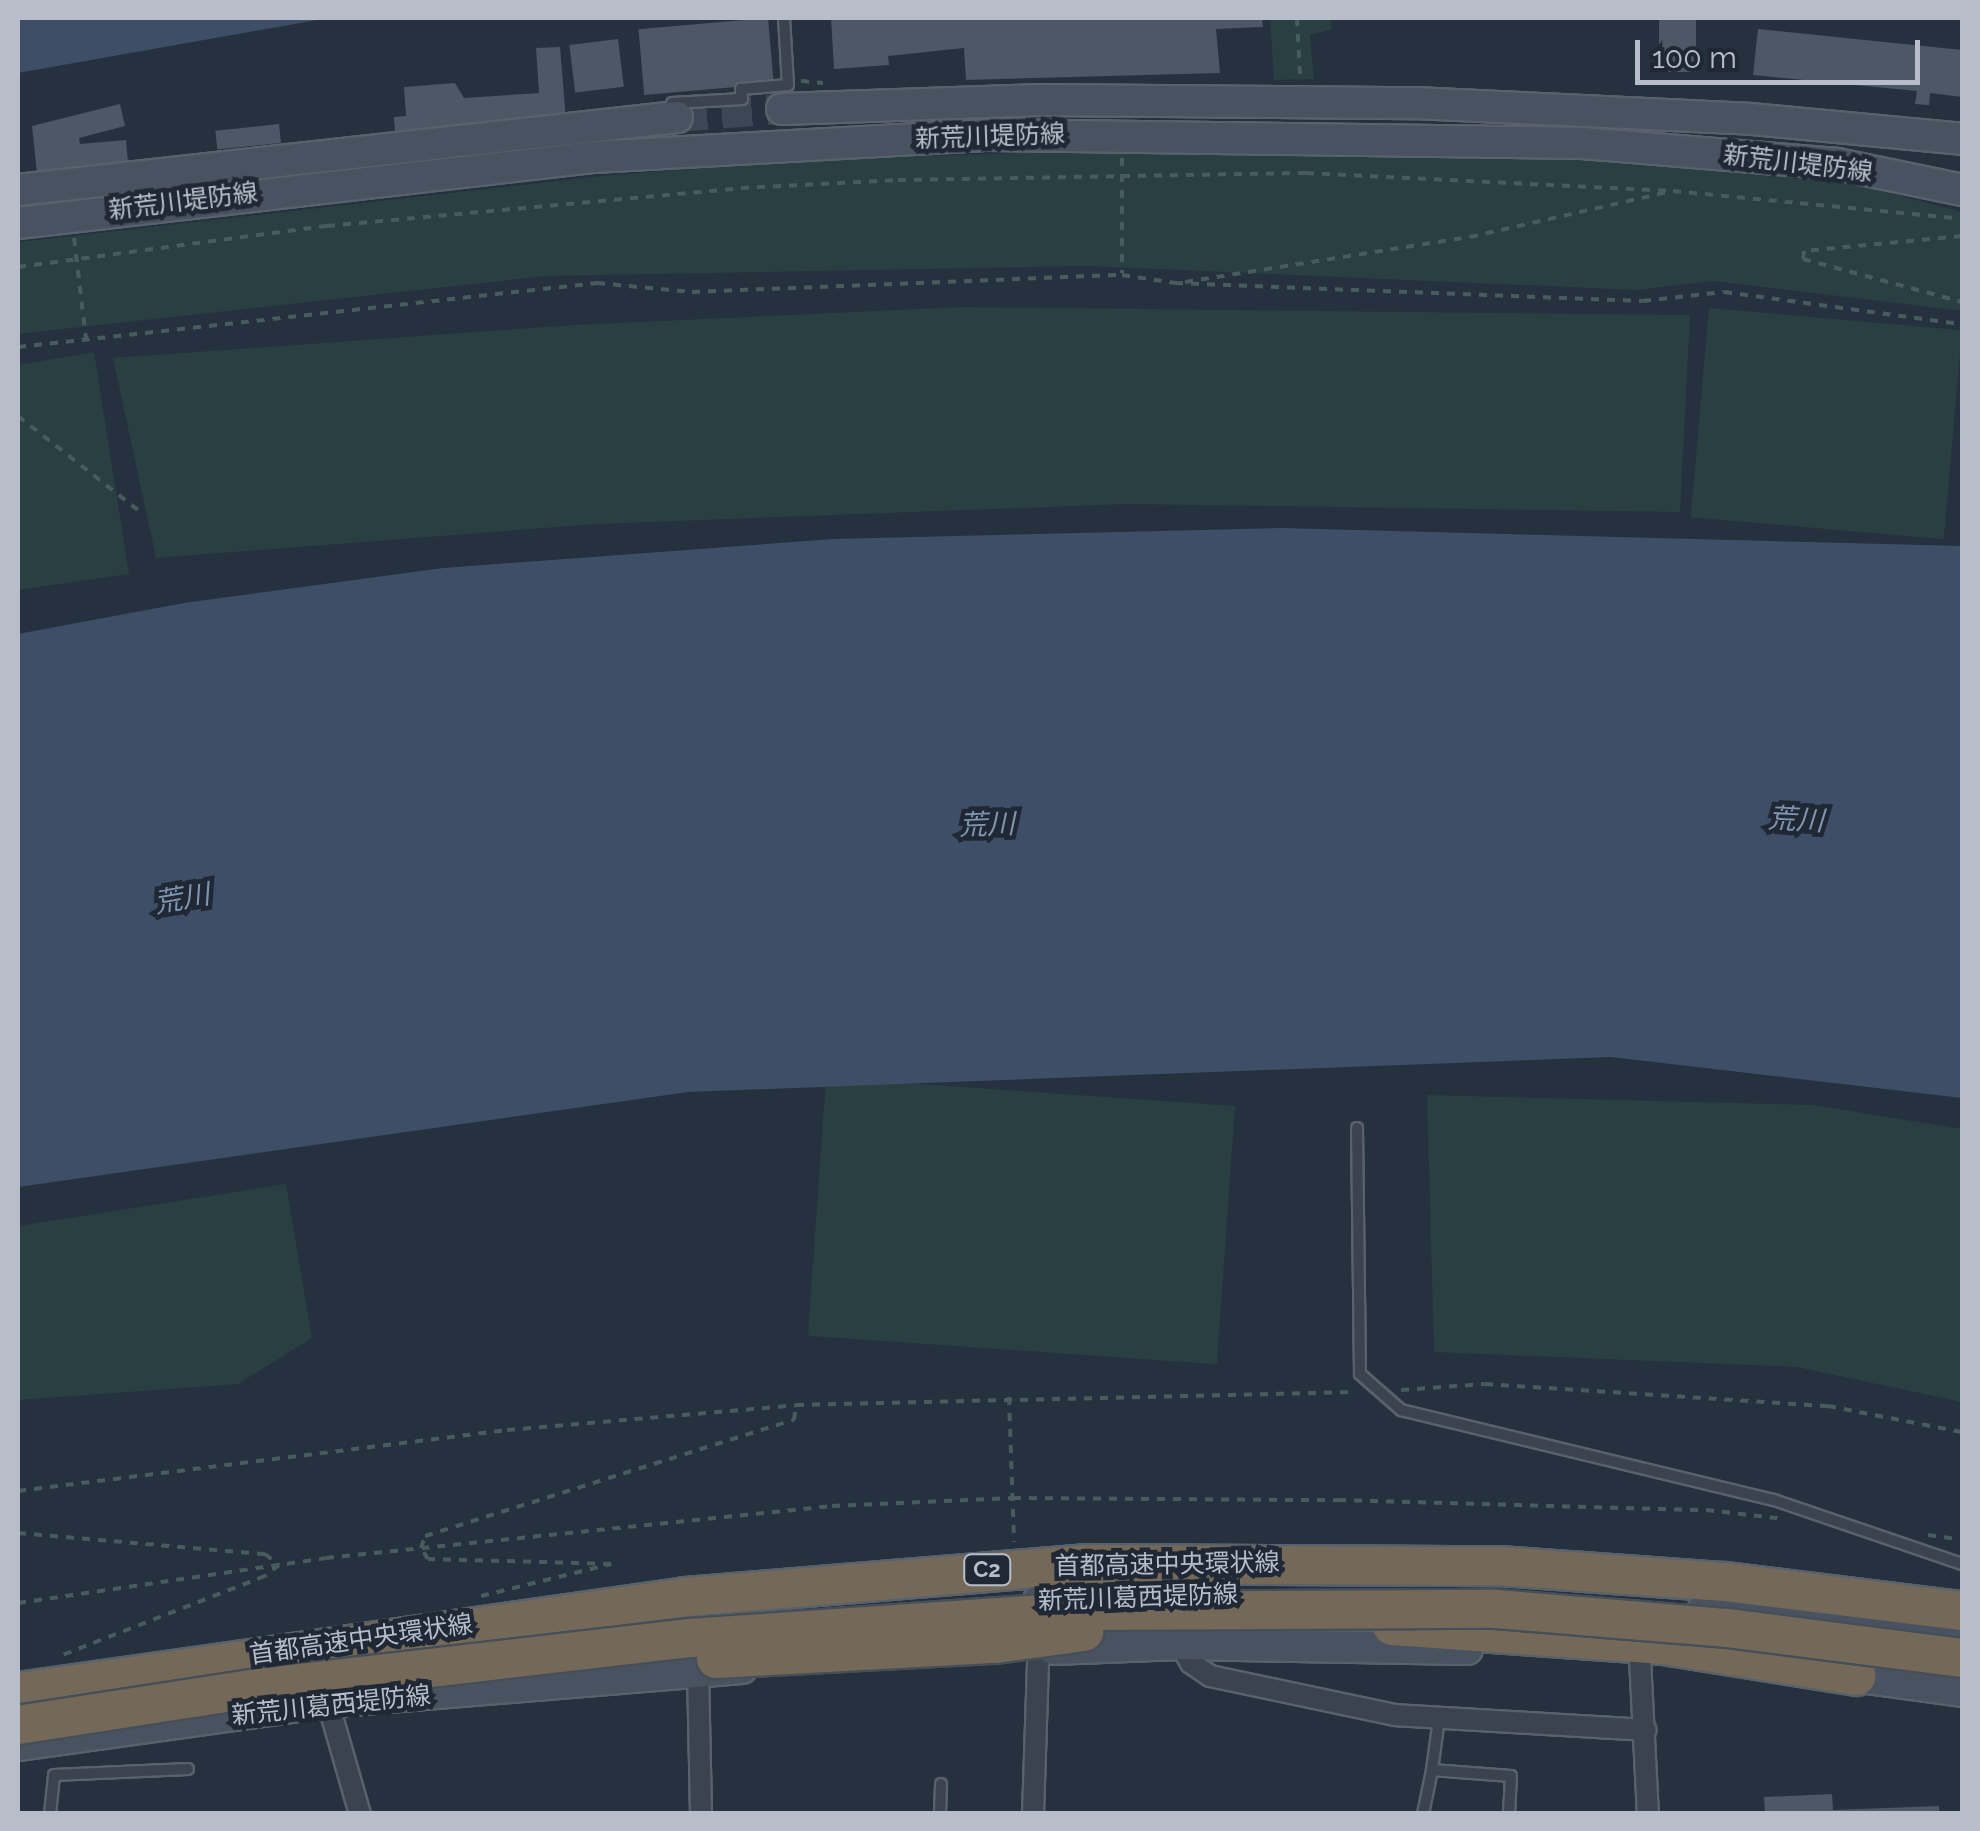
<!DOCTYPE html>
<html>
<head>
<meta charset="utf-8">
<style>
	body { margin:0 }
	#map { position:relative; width:1980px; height:1831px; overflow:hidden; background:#26313f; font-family:Raleway,"Noto Sans JP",sans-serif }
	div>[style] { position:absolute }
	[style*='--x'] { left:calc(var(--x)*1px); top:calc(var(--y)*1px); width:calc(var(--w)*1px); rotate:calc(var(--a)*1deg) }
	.green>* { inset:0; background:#293f41; transform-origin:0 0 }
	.water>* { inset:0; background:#3d4e66 }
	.building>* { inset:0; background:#4d5867; transform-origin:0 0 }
	.secondary-tunnel>* { height:30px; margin-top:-15px; transform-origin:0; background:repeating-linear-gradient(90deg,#3c4654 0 30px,transparent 0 45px) }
	.path>* { height:4px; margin-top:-2px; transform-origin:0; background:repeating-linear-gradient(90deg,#485c5e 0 8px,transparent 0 16px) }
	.roads { filter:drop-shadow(2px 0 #58616c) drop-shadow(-2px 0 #58616c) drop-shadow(0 2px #58616c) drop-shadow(0 -2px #58616c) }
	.lane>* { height:10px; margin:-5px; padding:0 5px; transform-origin:5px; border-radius:5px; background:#3a434f }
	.street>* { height:20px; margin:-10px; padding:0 10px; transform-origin:10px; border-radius:10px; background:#3a434f }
	.secondary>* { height:30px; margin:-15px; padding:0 15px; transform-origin:15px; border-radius:15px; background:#485261 }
	.highway>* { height:38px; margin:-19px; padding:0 19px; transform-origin:19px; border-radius:19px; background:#746958 }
	.bridges { filter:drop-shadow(2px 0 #454e59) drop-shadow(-2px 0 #454e59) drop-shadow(0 2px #454e59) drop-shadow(0 -2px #454e59) }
	.highway-bridge>* { height:38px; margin:-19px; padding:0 19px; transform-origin:19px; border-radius:19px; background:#746958 }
	span { translate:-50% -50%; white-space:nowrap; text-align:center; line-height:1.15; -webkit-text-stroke:9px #1f2834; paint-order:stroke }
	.shield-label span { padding:2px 8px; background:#1f2834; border:2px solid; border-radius:8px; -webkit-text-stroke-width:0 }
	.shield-label { font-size:22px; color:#b7bec9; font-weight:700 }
	.street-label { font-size:25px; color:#b7bec9 }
	.water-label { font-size:28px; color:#8094af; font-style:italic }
	.frame { position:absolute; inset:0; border:20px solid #b7bec9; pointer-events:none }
	.scale { position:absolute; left:1635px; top:40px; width:285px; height:45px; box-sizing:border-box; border:5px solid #b7bec9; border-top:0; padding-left:12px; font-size:30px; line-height:35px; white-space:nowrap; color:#b7bec9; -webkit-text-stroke:8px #1f2834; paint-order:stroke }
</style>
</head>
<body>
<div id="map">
	<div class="green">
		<div style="clip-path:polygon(1270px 18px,1331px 18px,1332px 29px,1310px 35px,1314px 79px,1274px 80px)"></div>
		<div style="clip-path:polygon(1192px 148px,1634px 161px,1821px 175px,1962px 212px,1962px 311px,1714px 281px,1636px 290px,1086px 266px,546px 276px,18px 334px,18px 242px,601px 176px,819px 159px)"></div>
		<div style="clip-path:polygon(961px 307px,1690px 315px,1680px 512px,1127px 504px,596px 524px,156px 558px,113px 358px,574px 325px)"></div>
		<div style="left:1709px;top:308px;width:254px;height:210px;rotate:5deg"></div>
		<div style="clip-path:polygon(94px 352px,129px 574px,18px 590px,18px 365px)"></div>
		<div style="clip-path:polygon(1427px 1095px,1813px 1105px,1962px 1129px,1962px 1402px,1797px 1367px,1434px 1352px)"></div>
		<div style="left:1235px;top:1106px;width:259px;height:410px;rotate:94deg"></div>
		<div style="clip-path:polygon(286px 1184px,312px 1338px,238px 1384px,18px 1400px,18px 1226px)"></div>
	</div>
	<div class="water">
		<div style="clip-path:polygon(18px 18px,328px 18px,18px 73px)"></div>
		<div style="clip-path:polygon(1281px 528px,1962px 546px,1962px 1098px,1611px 1057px,688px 1092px,18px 1187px,18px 634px,184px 603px,443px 568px,833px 539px)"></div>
	</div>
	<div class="building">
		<div style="left:768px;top:18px;width:66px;height:130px;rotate:85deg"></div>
		<div style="clip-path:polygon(831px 18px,1262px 18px,1263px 27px,1216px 29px,1220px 73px,966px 80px,964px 48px,888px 56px,889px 65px,834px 69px)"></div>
		<div style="left:1659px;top:18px;width:37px;height:54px"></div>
		<div style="clip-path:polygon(1758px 29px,1962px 50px,1962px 97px,1930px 93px,1929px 105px,1915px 104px,1917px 91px,1753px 75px)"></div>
		<div style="left:618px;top:39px;width:48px;height:49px;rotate:83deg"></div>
		<div style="clip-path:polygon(560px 47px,566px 120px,395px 132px,394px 117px,406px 116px,404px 87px,455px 83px,464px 98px,539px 93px,536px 48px)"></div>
		<div style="clip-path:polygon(120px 104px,125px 126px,79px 138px,80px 144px,126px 140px,128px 162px,37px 173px,32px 126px)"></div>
		<div style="left:279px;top:124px;width:19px;height:64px;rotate:84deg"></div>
		<div style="clip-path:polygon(1832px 1794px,1833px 1810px,1939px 1806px,1939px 1814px,1765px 1814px,1764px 1797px)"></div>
	</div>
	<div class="secondary-tunnel">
		<div style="--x:677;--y:117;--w:105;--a:-4.4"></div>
	</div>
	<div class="path">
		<div style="--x:1297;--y:18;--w:58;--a:87"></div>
		<div style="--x:801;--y:81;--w:22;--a:5"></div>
		<div style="--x:1122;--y:158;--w:115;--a:90"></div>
		<div style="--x:1962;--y:236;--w:159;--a:174.6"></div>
		<div style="--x:1804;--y:251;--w:8;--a:97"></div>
		<div style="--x:1803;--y:259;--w:165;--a:15.1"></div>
		<div style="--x:74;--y:238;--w:101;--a:83.2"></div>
		<div style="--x:18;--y:267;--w:312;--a:-7.6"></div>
		<div style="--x:327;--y:226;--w:416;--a:-5.2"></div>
		<div style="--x:741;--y:188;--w:157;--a:-2.9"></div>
		<div style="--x:898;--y:180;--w:408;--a:-1"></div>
		<div style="--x:1306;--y:173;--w:367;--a:2.8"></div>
		<div style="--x:1185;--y:282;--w:289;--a:-9"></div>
		<div style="--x:1470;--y:237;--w:208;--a:-12.8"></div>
		<div style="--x:1673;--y:191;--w:290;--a:5.5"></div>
		<div style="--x:18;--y:347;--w:583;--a:-6.31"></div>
		<div style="--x:597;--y:283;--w:95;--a:5.4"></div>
		<div style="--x:692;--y:292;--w:430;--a:-2.3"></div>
		<div style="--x:1122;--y:275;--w:54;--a:8.6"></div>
		<div style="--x:1175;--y:283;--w:468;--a:2.2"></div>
		<div style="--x:1643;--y:301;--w:81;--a:-6.3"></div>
		<div style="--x:1724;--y:292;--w:240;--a:7.7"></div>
		<div style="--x:18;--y:416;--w:154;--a:38.1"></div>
		<div style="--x:1401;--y:1390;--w:84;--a:-4.1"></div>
		<div style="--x:1485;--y:1384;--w:344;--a:3.7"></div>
		<div style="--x:1828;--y:1406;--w:136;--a:11"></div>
		<div style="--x:1009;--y:1397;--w:145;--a:88"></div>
		<div style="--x:18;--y:1491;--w:493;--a:-7.1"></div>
		<div style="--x:507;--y:1430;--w:290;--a:-4.9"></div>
		<div style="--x:796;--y:1405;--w:560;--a:-1.33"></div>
		<div style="--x:18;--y:1533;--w:248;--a:4.9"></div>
		<div style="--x:265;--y:1554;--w:18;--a:38"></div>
		<div style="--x:279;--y:1565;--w:18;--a:142"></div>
		<div style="--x:265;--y:1576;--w:223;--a:158.7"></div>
		<div style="--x:1928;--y:1535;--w:34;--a:8"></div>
		<div style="--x:481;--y:1596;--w:134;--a:-13.8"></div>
		<div style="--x:611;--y:1564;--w:183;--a:-178.4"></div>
		<div style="--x:428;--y:1559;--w:13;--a:-122"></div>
		<div style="--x:421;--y:1548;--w:13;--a:-72"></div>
		<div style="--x:425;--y:1536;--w:387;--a:-17.5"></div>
		<div style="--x:794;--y:1420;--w:15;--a:-82"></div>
		<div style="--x:18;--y:1603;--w:311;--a:-8.3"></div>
		<div style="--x:326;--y:1558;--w:509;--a:-5.87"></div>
		<div style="--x:832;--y:1506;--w:181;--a:-2.5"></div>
		<div style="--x:1013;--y:1498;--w:325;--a:0.4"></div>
		<div style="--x:1338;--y:1500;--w:368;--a:1.6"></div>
		<div style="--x:1706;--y:1510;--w:79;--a:6.6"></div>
	</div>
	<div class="roads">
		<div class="lane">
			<div style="--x:672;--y:103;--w:70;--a:-3.3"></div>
			<div style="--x:742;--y:99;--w:10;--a:-96"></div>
			<div style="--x:741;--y:89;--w:47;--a:-4.9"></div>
			<div style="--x:788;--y:85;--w:67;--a:-93.4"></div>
			<div style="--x:1357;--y:1128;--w:246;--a:89.3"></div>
			<div style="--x:1360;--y:1374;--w:55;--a:41.3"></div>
			<div style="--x:1401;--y:1410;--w:384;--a:13.6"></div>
			<div style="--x:1774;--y:1500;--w:199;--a:18.8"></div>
			<div style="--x:1432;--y:1770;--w:51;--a:-82.2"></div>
			<div style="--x:50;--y:1814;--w:39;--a:-84"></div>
			<div style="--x:54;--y:1775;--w:134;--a:-2.6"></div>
			<div style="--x:940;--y:1814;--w:30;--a:-88"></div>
			<div style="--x:1423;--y:1814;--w:45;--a:-78.4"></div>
			<div style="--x:1432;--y:1770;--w:79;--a:4.3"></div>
			<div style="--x:1511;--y:1776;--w:38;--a:93"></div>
		</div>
		<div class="street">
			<div style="--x:1180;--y:1644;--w:22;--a:60"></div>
			<div style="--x:1191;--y:1663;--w:23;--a:34"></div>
			<div style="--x:1210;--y:1676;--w:189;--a:11.9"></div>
			<div style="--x:1395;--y:1715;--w:251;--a:3.4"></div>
			<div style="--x:1640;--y:1658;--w:156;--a:87.1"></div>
			<div style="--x:698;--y:1670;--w:144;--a:88.8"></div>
			<div style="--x:325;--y:1692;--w:127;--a:74"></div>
			<div style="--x:1033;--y:1814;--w:183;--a:-88.1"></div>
		</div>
		<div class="secondary">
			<div style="--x:782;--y:109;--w:259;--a:-2"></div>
			<div style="--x:1041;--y:100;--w:374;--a:0.5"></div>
			<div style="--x:1415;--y:103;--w:337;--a:2.7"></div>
			<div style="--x:1752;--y:119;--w:211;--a:5.4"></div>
			<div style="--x:18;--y:190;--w:663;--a:-6.32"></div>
			<div style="--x:18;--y:223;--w:580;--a:-6.54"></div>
			<div style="--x:594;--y:157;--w:396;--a:-3.2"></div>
			<div style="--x:989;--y:135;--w:593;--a:0.77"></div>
			<div style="--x:1582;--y:143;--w:256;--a:4.7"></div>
			<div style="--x:1837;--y:164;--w:128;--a:11.7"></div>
			<div style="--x:1039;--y:1600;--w:87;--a:-15.3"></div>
			<div style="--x:1704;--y:1608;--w:260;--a:6.9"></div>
			<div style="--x:1053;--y:1649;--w:127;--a:-2.3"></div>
			<div style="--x:1180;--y:1644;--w:287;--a:1"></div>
			<div style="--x:1837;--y:1674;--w:126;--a:7.7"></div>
			<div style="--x:18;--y:1745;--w:313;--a:-7.9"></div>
			<div style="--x:328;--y:1702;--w:415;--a:-4.7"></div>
		</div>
		<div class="highway">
			<div style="--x:1392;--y:1626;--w:272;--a:4"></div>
			<div style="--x:1663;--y:1645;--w:196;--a:9.1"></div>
			<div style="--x:18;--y:1692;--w:675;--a:-8.09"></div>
			<div style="--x:686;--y:1597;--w:400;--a:-4.7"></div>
			<div style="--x:1085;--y:1564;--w:415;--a:0.3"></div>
			<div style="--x:1500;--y:1566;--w:226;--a:4.1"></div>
			<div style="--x:1725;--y:1582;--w:239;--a:7"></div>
		</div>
	</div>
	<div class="bridges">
		<div class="highway-bridge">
			<div style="--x:716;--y:1659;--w:280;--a:-3.1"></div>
			<div style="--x:996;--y:1644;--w:89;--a:-7.8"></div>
			<div style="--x:18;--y:1725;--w:243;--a:-8.8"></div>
			<div style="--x:258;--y:1688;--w:436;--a:-6.6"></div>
			<div style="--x:691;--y:1638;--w:396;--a:-3.9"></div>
			<div style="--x:1086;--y:1611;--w:410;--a:-0.3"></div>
			<div style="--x:1496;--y:1609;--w:233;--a:4.7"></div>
			<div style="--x:1728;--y:1628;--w:236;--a:7.3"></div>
		</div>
	</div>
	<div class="shield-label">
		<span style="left:987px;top:1570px">C2</span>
	</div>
	<div class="street-label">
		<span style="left:990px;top:136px;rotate:-2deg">新荒川堤防線</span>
		<span style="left:1798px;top:163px;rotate:7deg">新荒川堤防線</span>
		<span style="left:183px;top:201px;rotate:-7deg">新荒川堤防線</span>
		<span style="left:1167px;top:1564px;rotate:-1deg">首都高速中央環状線</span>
		<span style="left:1138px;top:1597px;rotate:-2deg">新荒川葛西堤防線</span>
		<span style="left:361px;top:1639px;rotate:-8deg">首都高速中央環状線</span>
		<span style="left:331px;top:1705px;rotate:-6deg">新荒川葛西堤防線</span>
	</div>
	<div class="water-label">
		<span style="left:1796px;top:820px;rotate:3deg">荒川</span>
		<span style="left:987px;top:825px;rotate:-2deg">荒川</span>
		<span style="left:182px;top:899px;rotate:-10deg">荒川</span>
	</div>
	<div class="frame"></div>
	<div class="scale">100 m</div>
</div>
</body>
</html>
